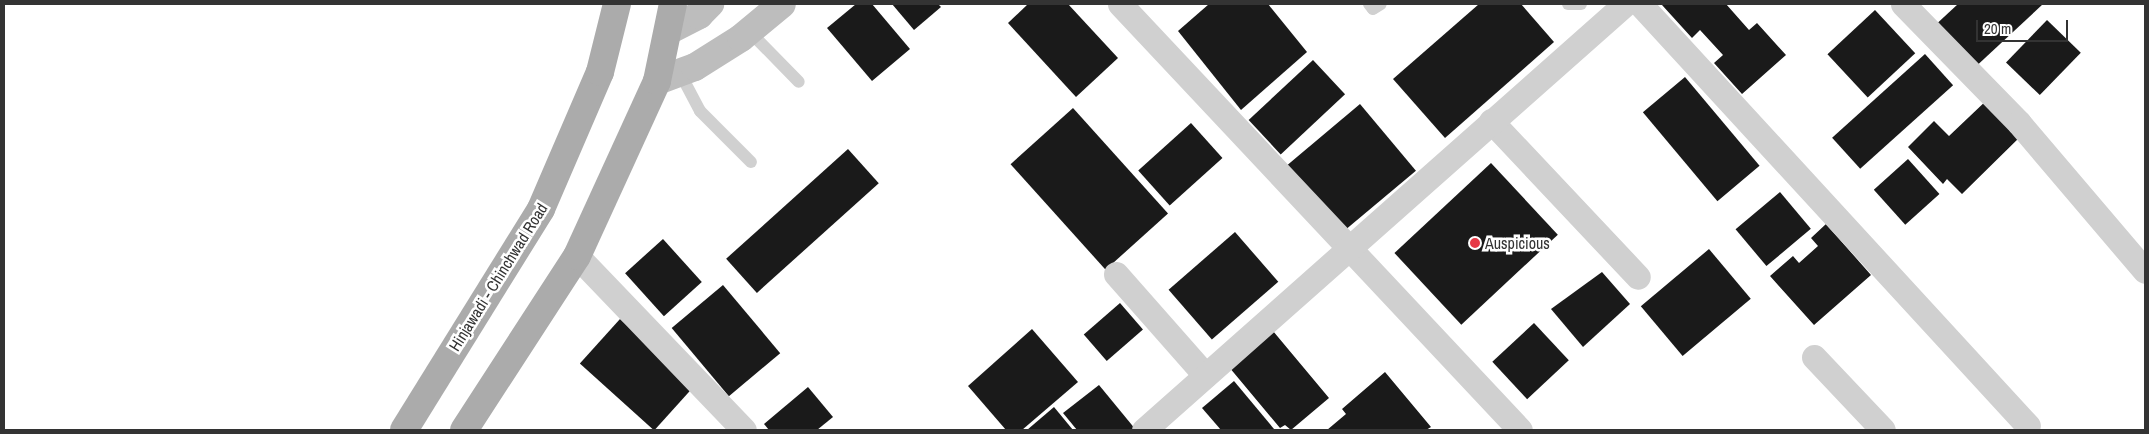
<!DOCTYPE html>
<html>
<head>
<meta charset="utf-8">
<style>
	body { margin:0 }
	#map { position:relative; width:2149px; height:434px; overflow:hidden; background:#fff; font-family:"Archivo Narrow",sans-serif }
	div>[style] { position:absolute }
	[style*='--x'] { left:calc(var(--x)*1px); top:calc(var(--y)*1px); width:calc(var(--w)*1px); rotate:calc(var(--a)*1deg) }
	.building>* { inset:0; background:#1a1a1a; transform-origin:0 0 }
	.lane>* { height:12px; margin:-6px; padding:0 6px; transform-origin:6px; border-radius:6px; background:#d0d0d0 }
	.street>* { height:25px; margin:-12.5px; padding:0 12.5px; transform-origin:12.5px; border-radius:12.5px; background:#d0d0d0 }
	.secondary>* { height:28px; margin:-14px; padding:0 14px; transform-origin:14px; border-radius:14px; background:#bdbdbd }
	.primary>* { height:28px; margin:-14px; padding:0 14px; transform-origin:14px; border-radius:14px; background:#ababab }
	.dots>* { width:14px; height:14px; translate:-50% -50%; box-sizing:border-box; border:2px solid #fff; border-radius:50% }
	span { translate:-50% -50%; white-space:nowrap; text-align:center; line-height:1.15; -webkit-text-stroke:5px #fff; paint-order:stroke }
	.poi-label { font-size:16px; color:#333 }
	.left { translate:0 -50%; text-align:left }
	.street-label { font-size:16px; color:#333 }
	.frame { position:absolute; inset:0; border:5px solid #333; pointer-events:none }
	.scale { position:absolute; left:1976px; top:20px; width:92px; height:22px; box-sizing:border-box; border:2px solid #333; border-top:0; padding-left:6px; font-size:15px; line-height:18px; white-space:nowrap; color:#333; -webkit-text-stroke:4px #fff; paint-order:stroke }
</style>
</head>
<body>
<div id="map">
	<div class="building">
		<div style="clip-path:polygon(856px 4px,872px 4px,910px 49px,872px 81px,827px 28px)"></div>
		<div style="clip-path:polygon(892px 4px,938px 4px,941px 7px,914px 30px)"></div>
		<div style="clip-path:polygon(1028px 4px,1068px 4px,1118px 58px,1076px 97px,1008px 23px)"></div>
		<div style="clip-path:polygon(1209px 4px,1268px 4px,1307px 52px,1241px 110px,1178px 31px)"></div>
		<div style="clip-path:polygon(1479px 4px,1521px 4px,1554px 42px,1445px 138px,1393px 79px)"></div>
		<div style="clip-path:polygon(1726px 4px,1749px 30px,1757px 23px,1786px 55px,1742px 94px,1714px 63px,1723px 55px,1700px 30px,1692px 38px,1662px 5px)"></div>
		<div style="clip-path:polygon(1958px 4px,2043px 4px,1971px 71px,1931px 29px)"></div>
		<div style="left:1875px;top:10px;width:59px;height:65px;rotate:47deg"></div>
		<div style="left:2047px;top:20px;width:47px;height:59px;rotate:44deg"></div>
		<div style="left:1925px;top:54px;width:42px;height:125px;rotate:48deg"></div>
		<div style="left:1313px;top:60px;width:47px;height:88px;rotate:47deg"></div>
		<div style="left:1685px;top:77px;width:116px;height:55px;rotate:50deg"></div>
		<div style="clip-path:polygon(1989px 98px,2024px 133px,1962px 194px,1947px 179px,1943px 184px,1908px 147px,1934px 121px,1949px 136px)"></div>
		<div style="left:1360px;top:104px;width:87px;height:99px;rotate:50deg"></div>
		<div style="left:1073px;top:108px;width:142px;height:84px;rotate:48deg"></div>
		<div style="left:1191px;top:123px;width:47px;height:71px;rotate:48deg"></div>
		<div style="left:848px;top:149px;width:46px;height:164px;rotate:48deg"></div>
		<div style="left:1908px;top:159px;width:47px;height:46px;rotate:48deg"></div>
		<div style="left:1491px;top:163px;width:98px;height:132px;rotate:47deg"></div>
		<div style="left:1780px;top:192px;width:48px;height:58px;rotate:50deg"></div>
		<div style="clip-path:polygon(1826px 224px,1871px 275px,1814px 325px,1770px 276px,1793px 256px,1799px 263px,1818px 246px,1811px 238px)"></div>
		<div style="left:1235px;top:232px;width:66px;height:88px;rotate:49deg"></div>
		<div style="left:663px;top:239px;width:58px;height:51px;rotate:48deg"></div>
		<div style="left:1709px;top:249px;width:65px;height:89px;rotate:50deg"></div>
		<div style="clip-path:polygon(1602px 272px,1630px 304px,1583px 347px,1551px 309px)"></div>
		<div style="left:723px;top:285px;width:89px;height:67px;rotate:50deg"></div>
		<div style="left:1120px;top:303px;width:35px;height:48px;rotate:49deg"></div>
		<div style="left:620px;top:319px;width:100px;height:60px;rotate:42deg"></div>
		<div style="left:1534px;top:323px;width:51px;height:57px;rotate:47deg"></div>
		<div style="clip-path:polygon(1032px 329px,1078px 382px,1022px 430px,1006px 430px,968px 386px)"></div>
		<div style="clip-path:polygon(1273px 331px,1329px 398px,1291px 430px,1285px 425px,1280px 428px,1229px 367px)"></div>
		<div style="clip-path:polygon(1385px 372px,1431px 427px,1426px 430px,1327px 430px,1346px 414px,1342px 409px)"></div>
		<div style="clip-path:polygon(1234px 381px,1274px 429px,1272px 430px,1221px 430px,1202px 408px)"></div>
		<div style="clip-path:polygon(1099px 385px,1136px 430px,1077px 430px,1063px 413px)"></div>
		<div style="clip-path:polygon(808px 387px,833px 417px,817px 430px,769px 430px,764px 424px)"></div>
		<div style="clip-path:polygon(1054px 407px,1073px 430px,1027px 430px)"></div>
	</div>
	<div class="lane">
		<div style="--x:1369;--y:4;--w:6;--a:51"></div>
		<div style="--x:1373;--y:9;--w:9;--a:-32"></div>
		<div style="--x:1568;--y:4;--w:13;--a:0"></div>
		<div style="--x:749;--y:31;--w:71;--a:45.6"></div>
		<div style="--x:680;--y:73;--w:43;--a:62.2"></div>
		<div style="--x:700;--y:111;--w:72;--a:45"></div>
	</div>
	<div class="street">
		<div style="--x:1120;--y:4;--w:584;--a:46.8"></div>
		<div style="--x:1640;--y:4;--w:573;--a:47.4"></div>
		<div style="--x:1903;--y:4;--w:166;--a:45.7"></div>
		<div style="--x:2019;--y:123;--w:194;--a:49.6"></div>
		<div style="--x:1491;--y:121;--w:214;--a:46.7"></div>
		<div style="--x:577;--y:256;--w:241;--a:46.2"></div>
		<div style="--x:1116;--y:274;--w:135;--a:48.6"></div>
		<div style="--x:1814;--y:357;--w:100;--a:46.6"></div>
		<div style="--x:1144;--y:430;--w:643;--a:-41.53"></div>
	</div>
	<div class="secondary">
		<div style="--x:670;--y:30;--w:33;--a:-27"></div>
		<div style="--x:699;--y:15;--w:16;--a:-45"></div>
		<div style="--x:657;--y:81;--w:40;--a:-20.2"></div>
		<div style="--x:695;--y:67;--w:54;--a:-32.2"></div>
		<div style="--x:741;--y:38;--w:53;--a:-39.7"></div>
	</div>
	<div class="primary">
		<div style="--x:404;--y:430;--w:260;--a:-58.2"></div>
		<div style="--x:541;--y:209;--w:149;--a:-66.7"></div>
		<div style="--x:600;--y:72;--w:70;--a:-76"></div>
		<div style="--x:464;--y:430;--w:207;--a:-57"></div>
		<div style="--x:577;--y:256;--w:192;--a:-65.4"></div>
		<div style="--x:657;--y:81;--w:79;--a:-78.3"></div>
	</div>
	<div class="dots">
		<div style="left:1475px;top:243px;background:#e63946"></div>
	</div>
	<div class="poi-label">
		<span class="left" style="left:1485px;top:243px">Auspicious</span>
	</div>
	<div class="street-label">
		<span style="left:498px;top:277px;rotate:-58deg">Hinjawadi - Chinchwad Road</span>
	</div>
	<div class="frame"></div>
	<div class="scale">20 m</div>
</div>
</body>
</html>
